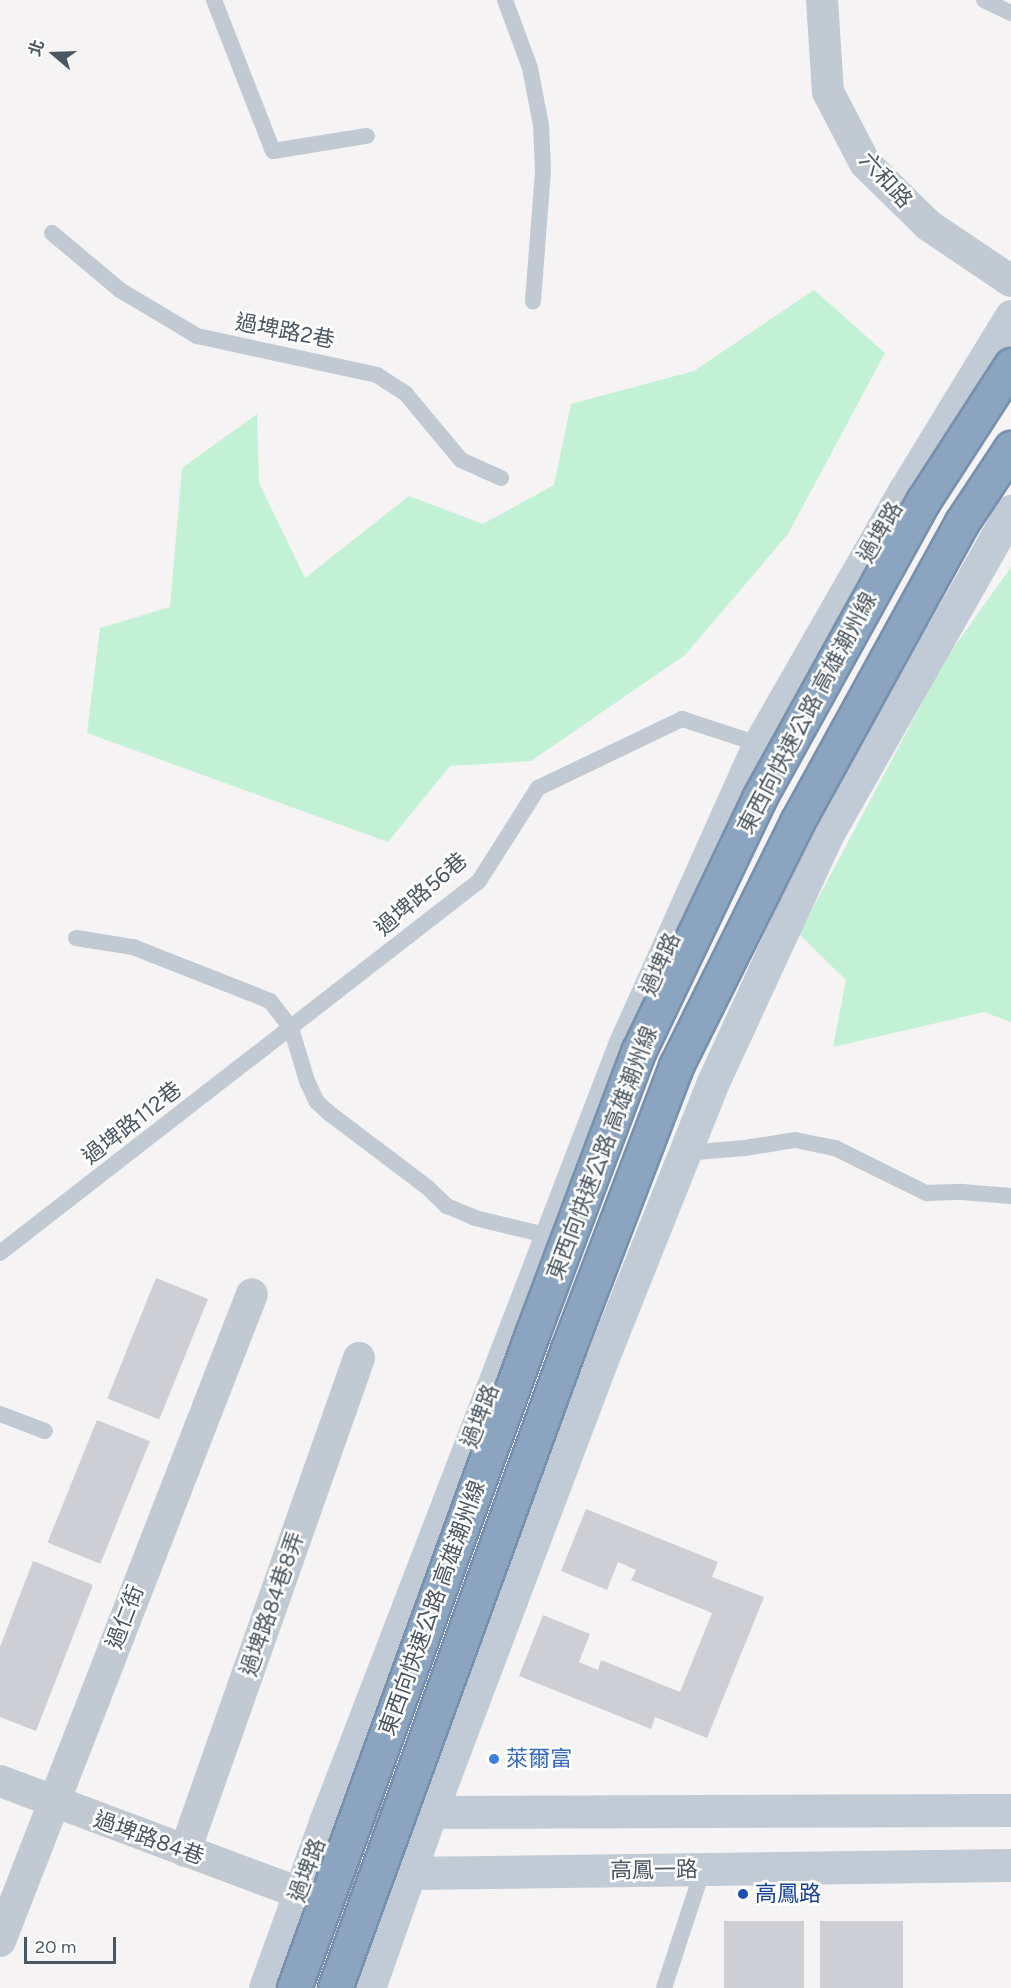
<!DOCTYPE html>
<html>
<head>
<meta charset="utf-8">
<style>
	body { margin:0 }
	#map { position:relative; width:1011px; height:1988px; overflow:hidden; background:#f5f3f3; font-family:Figtree,"Noto Sans TC",sans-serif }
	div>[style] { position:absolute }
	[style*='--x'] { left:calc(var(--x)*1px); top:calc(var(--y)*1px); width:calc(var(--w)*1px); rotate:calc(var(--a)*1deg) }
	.green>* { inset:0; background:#c3f1d5 }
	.building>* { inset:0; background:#cdcfd5; transform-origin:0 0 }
	.lane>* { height:16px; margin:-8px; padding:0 8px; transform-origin:8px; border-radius:8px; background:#c1cad2 }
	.street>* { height:32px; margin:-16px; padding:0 16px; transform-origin:16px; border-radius:16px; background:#c1cad2 }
	.secondary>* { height:33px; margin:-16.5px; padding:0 16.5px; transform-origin:16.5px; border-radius:16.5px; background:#c1cbd6 }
	.bridges { filter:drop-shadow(2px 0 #7690ad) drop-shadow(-2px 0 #7690ad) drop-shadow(0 2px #7690ad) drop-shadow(0 -2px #7690ad) }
	.highway-bridge>* { height:33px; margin:-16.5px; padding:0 16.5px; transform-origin:16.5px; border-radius:16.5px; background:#8ba5c1 }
	.dots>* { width:16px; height:16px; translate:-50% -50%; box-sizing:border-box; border:3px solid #fff; border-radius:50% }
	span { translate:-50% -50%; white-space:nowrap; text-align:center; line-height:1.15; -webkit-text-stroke:5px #fff; paint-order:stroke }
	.street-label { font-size:22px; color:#4a5661 }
	.shop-label { font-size:22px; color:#366cbe }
	.left { translate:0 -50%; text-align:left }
	.transit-label { font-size:22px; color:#164399 }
	.north { position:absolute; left:24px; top:24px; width:60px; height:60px; -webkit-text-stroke:4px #fff; paint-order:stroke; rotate:289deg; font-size:16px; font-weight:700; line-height:24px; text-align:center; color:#4a5661 }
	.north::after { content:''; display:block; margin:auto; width:21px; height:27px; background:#4a5661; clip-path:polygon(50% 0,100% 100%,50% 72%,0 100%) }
	.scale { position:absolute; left:24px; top:1937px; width:92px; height:27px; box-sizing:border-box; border:3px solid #4a5661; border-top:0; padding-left:8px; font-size:18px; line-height:21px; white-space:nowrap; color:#4a5661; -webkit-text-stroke:4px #fff; paint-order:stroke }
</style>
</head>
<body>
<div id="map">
	<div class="green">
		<div style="clip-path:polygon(814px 290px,885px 353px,788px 534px,685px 655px,531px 761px,450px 766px,388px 842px,87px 733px,100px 628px,170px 607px,182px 468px,257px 414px,259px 483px,305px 578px,409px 496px,483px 524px,554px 485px,571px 404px,694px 371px)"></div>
		<div style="clip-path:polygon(1011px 567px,1011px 1022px,984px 1012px,833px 1047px,846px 980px,799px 934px,945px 660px)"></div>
	</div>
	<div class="building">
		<div style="left:156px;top:1278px;width:56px;height:130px;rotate:22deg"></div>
		<div style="left:97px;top:1420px;width:57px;height:132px;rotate:22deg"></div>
		<div style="clip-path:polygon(586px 1509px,718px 1562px,712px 1577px,764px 1597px,707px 1738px,655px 1717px,651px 1729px,519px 1676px,543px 1615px,590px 1634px,579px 1662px,598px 1670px,601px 1660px,680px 1692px,712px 1613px,631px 1580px,636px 1570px,618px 1562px,607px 1590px,561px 1571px)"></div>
		<div style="clip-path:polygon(33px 1561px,93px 1585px,36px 1731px,0 1717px,0 1647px)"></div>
		<div style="left:724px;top:1921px;width:80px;height:67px"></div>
		<div style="left:903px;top:1921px;width:67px;height:83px;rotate:90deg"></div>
	</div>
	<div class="lane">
		<div style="--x:214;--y:0;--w:162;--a:68.7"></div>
		<div style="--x:273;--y:151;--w:95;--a:-9.1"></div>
		<div style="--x:505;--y:0;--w:72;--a:69.8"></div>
		<div style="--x:530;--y:68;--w:58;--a:79.1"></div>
		<div style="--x:541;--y:125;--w:46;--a:87.5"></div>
		<div style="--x:543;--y:171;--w:131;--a:94.4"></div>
		<div style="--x:984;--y:0;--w:30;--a:26"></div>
		<div style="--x:52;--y:233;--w:89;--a:40"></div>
		<div style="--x:120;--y:290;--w:90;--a:30.9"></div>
		<div style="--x:197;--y:336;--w:184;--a:12.2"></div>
		<div style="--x:377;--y:375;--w:35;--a:33"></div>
		<div style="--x:406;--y:394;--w:86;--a:50.2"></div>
		<div style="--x:461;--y:460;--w:44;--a:24.2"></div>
		<div style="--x:76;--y:938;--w:58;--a:9"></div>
		<div style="--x:133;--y:947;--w:147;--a:21.5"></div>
		<div style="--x:270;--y:1001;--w:34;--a:52"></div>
		<div style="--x:291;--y:1028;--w:55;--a:73.2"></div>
		<div style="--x:307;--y:1081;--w:23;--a:65"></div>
		<div style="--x:317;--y:1102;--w:16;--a:43"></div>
		<div style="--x:329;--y:1113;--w:123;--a:37.1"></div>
		<div style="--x:427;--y:1187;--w:28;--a:44"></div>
		<div style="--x:447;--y:1206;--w:30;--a:23"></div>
		<div style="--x:475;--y:1218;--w:77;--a:13.5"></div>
		<div style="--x:685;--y:1153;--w:60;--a:-4.8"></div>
		<div style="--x:745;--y:1148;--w:51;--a:-9.1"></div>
		<div style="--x:795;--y:1140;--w:41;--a:11.3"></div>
		<div style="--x:835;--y:1148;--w:102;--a:26.3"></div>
		<div style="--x:926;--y:1193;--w:36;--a:-2"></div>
		<div style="--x:962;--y:1192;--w:49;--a:4.7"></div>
		<div style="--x:0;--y:1253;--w:606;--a:-37.83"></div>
		<div style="--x:479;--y:881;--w:110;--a:-57.6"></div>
		<div style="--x:538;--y:788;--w:160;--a:-25.6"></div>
		<div style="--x:682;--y:719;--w:81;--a:18"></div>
		<div style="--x:0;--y:1414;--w:48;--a:20.7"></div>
		<div style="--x:664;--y:1988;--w:125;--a:-71.9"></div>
	</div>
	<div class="street">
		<div style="--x:822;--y:0;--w:92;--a:86.3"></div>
		<div style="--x:828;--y:92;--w:80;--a:62.5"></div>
		<div style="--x:865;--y:163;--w:88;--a:44.5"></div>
		<div style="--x:928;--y:225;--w:100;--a:34"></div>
		<div style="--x:0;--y:1781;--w:319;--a:20.5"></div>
		<div style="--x:185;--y:1851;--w:523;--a:-70.56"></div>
		<div style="--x:0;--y:1941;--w:694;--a:-68.72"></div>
	</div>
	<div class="secondary">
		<div style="--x:329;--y:1821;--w:102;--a:-5"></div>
		<div style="--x:431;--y:1812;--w:580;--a:-0.2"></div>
		<div style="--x:307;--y:1892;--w:104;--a:-10.6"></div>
		<div style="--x:409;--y:1873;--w:602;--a:-0.76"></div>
		<div style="--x:265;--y:1988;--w:177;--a:-70.1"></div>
		<div style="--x:325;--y:1822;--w:835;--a:-68.94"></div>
		<div style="--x:625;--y:1043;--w:328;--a:-65.9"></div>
		<div style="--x:759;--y:744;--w:292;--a:-60.2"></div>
		<div style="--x:904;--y:491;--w:205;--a:-58.6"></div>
		<div style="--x:369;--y:1988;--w:187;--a:-70.6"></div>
		<div style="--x:431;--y:1812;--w:481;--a:-69.3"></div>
		<div style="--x:601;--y:1362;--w:302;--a:-68.2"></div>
		<div style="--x:713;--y:1082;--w:272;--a:-65.2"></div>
		<div style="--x:827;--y:835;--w:373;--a:-60.4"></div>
	</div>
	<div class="bridges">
		<div class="highway-bridge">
			<div style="--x:294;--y:1988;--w:696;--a:-70"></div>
			<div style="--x:532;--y:1334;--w:303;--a:-69.4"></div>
			<div style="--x:639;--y:1050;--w:279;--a:-64.5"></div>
			<div style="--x:759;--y:798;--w:339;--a:-61.1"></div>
			<div style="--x:923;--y:501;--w:162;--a:-57.1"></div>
			<div style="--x:335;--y:1988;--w:680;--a:-69.97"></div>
			<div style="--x:568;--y:1349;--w:303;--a:-69.1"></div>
			<div style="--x:676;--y:1066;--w:272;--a:-63.6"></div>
			<div style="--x:797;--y:822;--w:342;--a:-61.2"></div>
			<div style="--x:962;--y:522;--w:89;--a:-56.5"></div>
		</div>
	</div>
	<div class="dots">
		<div style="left:494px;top:1759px;background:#3f7fe0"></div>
		<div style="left:743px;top:1894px;background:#1a4fb4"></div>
	</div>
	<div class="street-label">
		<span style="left:886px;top:180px;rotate:48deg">六和路</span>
		<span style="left:285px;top:331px;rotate:11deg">過埤路2巷</span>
		<span style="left:880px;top:532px;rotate:-60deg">過埤路</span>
		<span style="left:807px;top:713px;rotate:-62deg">東西向快速公路 高雄潮州線</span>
		<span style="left:421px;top:894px;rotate:-41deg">過埤路56巷</span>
		<span style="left:660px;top:964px;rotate:-66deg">過埤路</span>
		<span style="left:132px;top:1123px;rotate:-38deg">過埤路112巷</span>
		<span style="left:602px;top:1153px;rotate:-69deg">東西向快速公路 高雄潮州線</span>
		<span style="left:480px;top:1416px;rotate:-69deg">過埤路</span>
		<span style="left:272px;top:1604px;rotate:-71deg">過埤路84巷8弄</span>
		<span style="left:432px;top:1608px;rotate:-70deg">東西向快速公路 高雄潮州線</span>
		<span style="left:125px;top:1617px;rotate:-69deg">過仁街</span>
		<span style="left:149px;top:1838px;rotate:20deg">過埤路84巷</span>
		<span style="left:307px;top:1870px;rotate:-70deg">過埤路</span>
		<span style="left:654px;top:1870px;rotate:-1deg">高鳳一路</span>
	</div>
	<div class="shop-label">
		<span class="left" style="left:506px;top:1759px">萊爾富</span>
	</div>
	<div class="transit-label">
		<span class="left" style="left:755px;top:1894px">高鳳路</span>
	</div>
	<div class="north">北</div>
	<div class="scale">20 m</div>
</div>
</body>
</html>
